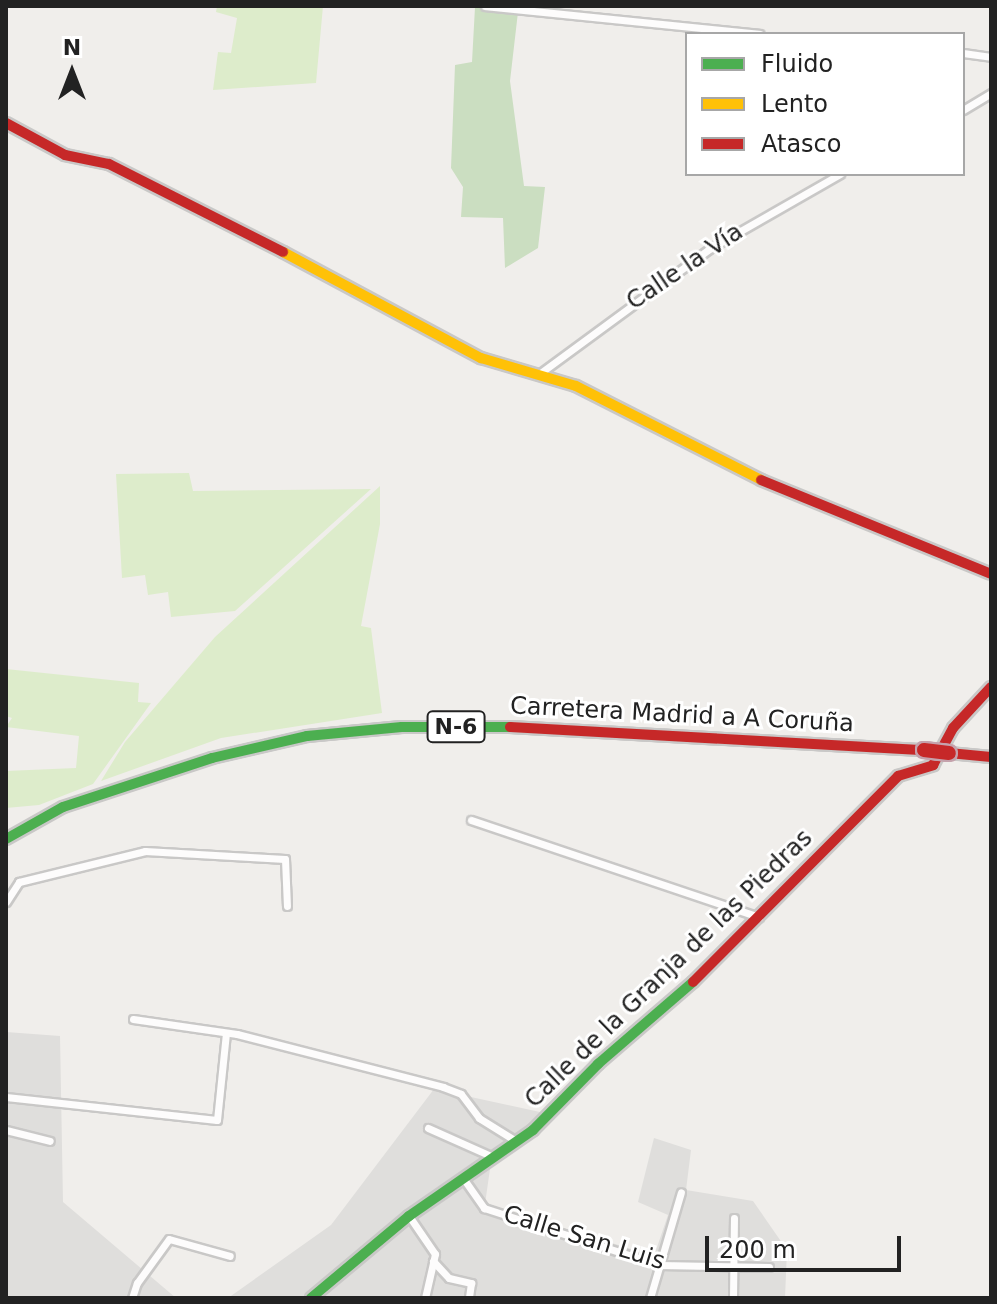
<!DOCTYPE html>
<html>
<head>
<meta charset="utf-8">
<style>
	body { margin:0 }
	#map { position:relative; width:997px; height:1304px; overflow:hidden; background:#f0eeeb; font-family:"DejaVu Sans",sans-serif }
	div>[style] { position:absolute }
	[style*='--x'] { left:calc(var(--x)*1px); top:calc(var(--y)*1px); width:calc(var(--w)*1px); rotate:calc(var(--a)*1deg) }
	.residential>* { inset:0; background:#dfdedc }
	.grass>* { inset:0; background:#ddeccb }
	.forest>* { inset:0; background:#cbdec1 }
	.roads { filter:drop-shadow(2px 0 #c9c8c7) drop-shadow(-2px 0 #c9c8c7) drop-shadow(0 2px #c9c8c7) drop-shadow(0 -2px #c9c8c7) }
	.street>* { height:7px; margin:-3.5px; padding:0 3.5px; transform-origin:3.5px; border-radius:3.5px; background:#fdfcfc }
	.fast>* { height:10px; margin:-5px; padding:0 5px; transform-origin:5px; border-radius:5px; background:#4caf50 }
	.slow>* { height:10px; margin:-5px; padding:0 5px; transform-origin:5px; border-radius:5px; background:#ffc107 }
	.jam>* { height:10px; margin:-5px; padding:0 5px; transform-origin:5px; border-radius:5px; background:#c62828 }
	.bridges { filter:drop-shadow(2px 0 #c5a2ac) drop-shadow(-2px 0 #c5a2ac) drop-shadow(0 2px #c5a2ac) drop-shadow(0 -2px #c5a2ac) }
	.jam-bridge>* { height:14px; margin:-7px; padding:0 7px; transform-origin:7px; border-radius:7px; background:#c62828 }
	span { translate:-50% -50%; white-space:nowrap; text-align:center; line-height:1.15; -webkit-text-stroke:6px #fff; paint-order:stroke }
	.shield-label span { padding:2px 6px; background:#fff; border:2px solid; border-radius:6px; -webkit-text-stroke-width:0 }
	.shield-label { font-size:22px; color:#222; font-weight:700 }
	.street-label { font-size:24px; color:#222 }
	.frame { position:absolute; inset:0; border:8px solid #222; pointer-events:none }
	.legend { position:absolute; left:685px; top:32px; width:280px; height:144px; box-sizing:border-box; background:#fff; border:2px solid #a7a7a7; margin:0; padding:10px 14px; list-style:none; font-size:24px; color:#222 }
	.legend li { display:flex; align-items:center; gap:16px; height:40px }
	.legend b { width:40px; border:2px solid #a7a7a7 }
	.north { position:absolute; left:32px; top:32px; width:80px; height:80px; -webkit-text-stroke:6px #fff; paint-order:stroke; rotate:0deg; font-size:22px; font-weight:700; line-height:32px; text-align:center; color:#222 }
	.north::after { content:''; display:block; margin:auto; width:28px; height:36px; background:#222; clip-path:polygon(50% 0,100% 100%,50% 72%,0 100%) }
	.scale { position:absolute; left:705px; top:1236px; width:196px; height:36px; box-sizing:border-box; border:4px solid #222; border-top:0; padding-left:10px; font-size:24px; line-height:28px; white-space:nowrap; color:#222; -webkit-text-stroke:6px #fff; paint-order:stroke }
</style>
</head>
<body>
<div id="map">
	<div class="residential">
		<div style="clip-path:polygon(6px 1032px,60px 1036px,63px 1202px,176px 1298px,6px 1298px)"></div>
		<div style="clip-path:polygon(434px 1089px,549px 1114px,491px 1162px,485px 1204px,654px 1256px,668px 1215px,638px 1202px,654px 1138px,691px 1150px,686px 1190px,753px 1201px,787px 1250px,785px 1298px,228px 1298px,331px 1225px)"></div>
	</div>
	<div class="grass">
		<div style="clip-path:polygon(217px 6px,323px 6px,316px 83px,213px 90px,218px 52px,231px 53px,237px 18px,216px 12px)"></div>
		<div style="clip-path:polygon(189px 473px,193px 491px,371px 489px,235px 611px,171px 617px,168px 592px,148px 595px,145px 575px,122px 578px,116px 474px)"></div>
		<div style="clip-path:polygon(380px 486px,380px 524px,361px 626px,371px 628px,382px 713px,221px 738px,101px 781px,125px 742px,215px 637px)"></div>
		<div style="clip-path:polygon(6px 669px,139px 683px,138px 702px,151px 703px,93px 784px,39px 805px,6px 808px,6px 771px,76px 768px,79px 736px,6px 727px,12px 718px,6px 716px)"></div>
	</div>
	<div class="forest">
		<div style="clip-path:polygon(475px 7px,518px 12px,510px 81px,524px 186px,545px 187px,538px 248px,505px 268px,503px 218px,461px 217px,463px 187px,451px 168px,455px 65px,472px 62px)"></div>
	</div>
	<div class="roads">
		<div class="street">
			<div style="--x:485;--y:6;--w:276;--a:5.8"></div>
			<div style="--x:963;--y:53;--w:28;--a:8"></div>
			<div style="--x:963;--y:110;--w:33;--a:-31"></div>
			<div style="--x:539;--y:374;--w:211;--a:-36.3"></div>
			<div style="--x:709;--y:249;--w:151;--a:-29.8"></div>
			<div style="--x:471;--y:820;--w:304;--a:18.6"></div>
			<div style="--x:6;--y:902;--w:24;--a:-57"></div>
			<div style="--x:19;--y:882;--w:130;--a:-13.8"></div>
			<div style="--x:145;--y:851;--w:140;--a:3.3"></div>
			<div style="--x:285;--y:859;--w:47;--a:87.6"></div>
			<div style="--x:133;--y:1019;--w:105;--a:8.2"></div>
			<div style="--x:237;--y:1034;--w:213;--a:14.4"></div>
			<div style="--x:443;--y:1087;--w:19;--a:21"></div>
			<div style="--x:461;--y:1094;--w:30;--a:53"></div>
			<div style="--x:479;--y:1118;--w:44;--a:31.9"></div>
			<div style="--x:6;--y:1097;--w:212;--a:6.2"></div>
			<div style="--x:217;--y:1120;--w:87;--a:-84.1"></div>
			<div style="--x:428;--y:1128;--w:71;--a:24"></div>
			<div style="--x:6;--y:1130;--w:45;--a:14"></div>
			<div style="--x:463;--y:1178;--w:37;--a:55"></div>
			<div style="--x:484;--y:1208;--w:184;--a:18"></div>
			<div style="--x:659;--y:1265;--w:110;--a:1"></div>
			<div style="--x:409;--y:1216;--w:46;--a:55.6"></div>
			<div style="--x:435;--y:1254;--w:45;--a:102.8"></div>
			<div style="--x:433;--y:1261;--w:23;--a:47"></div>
			<div style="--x:449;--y:1278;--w:23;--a:13"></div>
			<div style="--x:471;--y:1283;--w:15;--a:98"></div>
			<div style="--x:132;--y:1298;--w:16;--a:-72"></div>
			<div style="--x:137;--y:1283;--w:54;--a:-54"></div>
			<div style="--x:169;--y:1239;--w:63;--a:15.6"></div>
			<div style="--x:650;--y:1298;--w:110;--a:-73.7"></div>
			<div style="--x:733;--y:1298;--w:80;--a:-89.3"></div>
		</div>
		<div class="fast">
			<div style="--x:6;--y:839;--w:65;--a:-29.3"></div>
			<div style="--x:63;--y:807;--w:157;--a:-18.2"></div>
			<div style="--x:212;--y:758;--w:98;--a:-13"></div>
			<div style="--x:307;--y:736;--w:95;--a:-5.4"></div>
			<div style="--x:402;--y:727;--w:108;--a:0"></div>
			<div style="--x:311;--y:1298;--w:128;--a:-39.9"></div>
			<div style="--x:409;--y:1216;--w:151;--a:-34.7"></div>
			<div style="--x:533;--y:1130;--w:93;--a:-45.4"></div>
			<div style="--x:598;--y:1064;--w:125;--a:-40.8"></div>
		</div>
		<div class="slow">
			<div style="--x:283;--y:252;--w:225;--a:28.2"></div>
			<div style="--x:481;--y:358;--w:99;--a:16.4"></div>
			<div style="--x:576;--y:386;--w:208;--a:26.9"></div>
		</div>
		<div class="jam">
			<div style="--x:6;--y:123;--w:67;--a:28.5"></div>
			<div style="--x:65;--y:155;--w:45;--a:11.6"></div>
			<div style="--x:109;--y:164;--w:195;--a:26.8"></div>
			<div style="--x:761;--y:480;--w:248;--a:22.2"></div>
			<div style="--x:510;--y:727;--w:415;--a:3.2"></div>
			<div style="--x:949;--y:753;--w:42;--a:5.4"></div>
			<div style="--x:693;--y:982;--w:291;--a:-45.1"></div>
			<div style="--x:898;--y:776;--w:37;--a:-17"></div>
			<div style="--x:933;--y:765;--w:42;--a:-61.6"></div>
			<div style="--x:953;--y:728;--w:56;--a:-47.2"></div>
		</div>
	</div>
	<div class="bridges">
		<div class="jam-bridge">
			<div style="--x:924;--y:750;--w:25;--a:7"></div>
		</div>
	</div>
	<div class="shield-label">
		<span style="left:456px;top:727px">N-6</span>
	</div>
	<div class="street-label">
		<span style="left:685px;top:267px;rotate:-34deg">Calle la Vía</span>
		<span style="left:682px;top:715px;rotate:3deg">Carretera Madrid a A Coruña</span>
		<span style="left:669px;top:969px;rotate:-44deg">Calle de la Granja de las Piedras</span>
		<span style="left:584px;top:1238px;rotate:17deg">Calle San Luis</span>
	</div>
	<div class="frame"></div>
	<ul class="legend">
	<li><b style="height:10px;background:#4caf50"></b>Fluido</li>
	<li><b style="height:10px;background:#ffc107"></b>Lento</li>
	<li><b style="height:10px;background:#c62828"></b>Atasco</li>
	</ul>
	<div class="north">N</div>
	<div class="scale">200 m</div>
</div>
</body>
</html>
